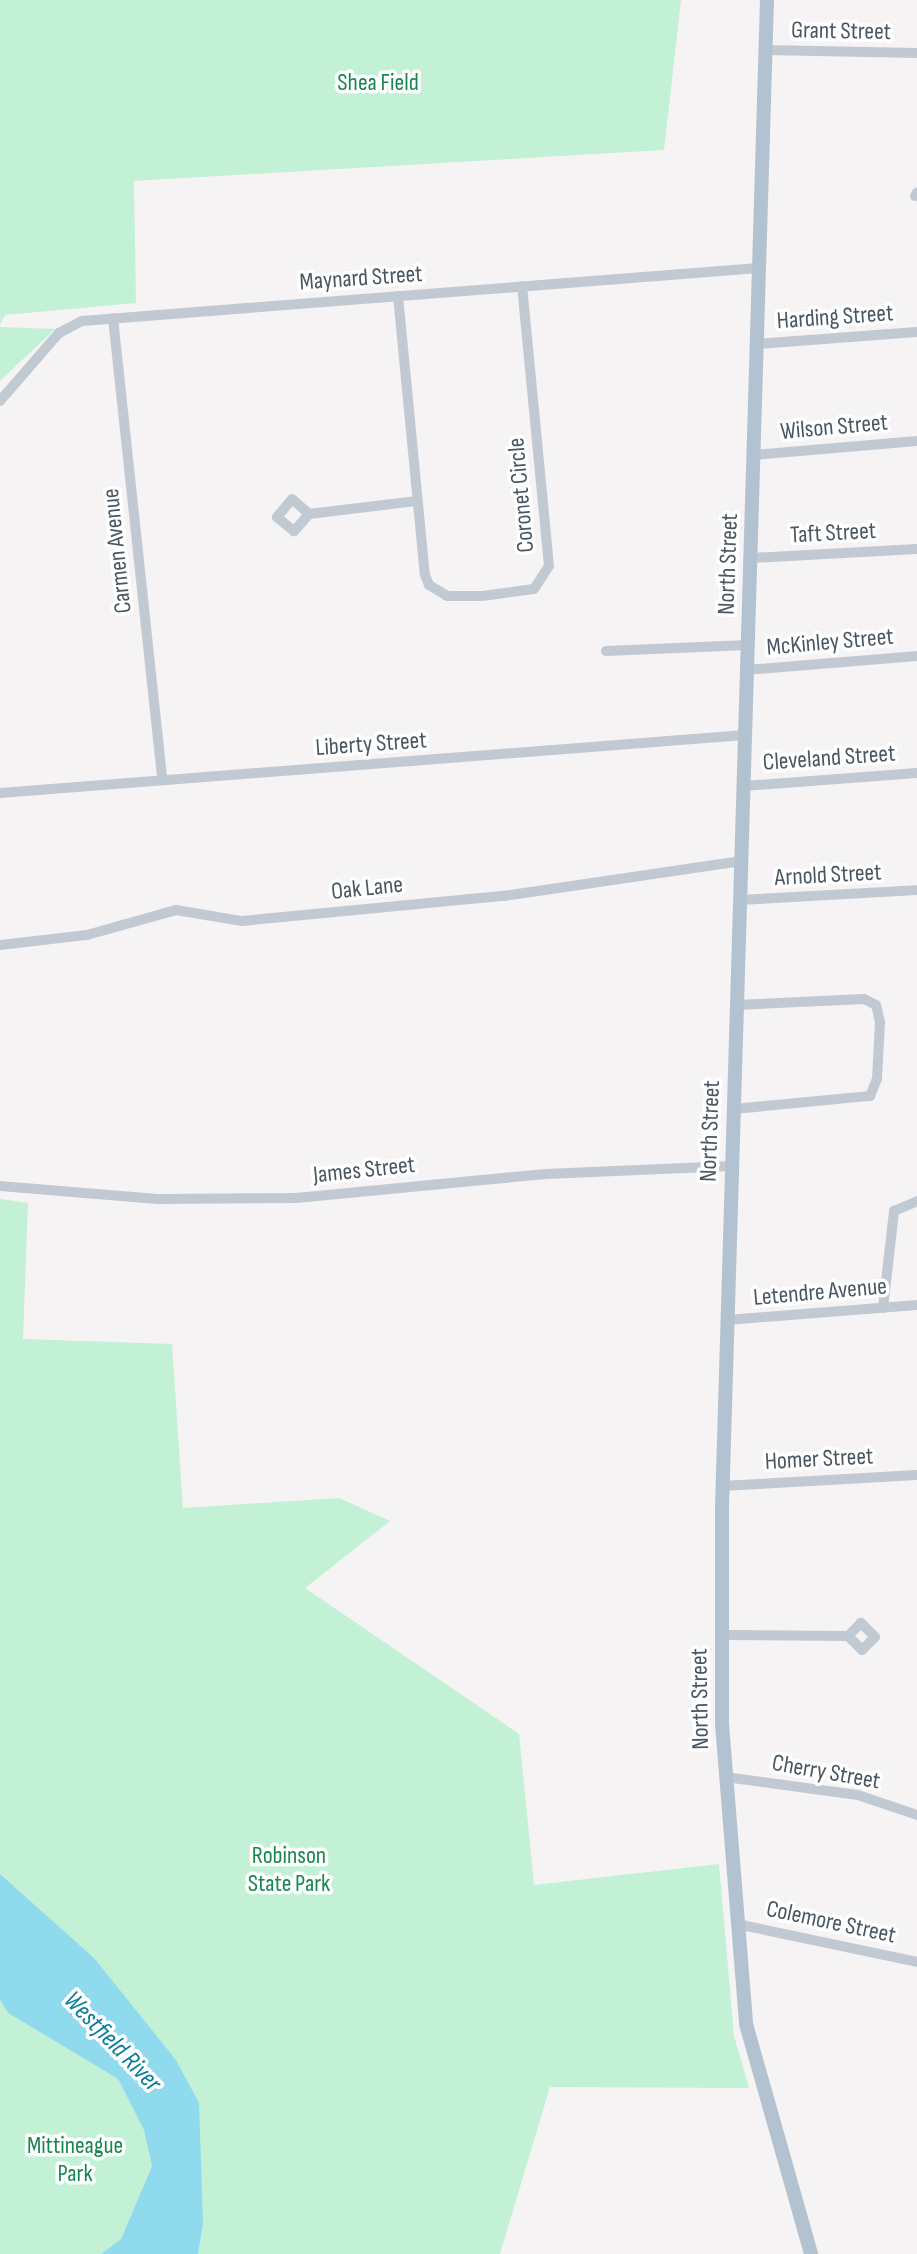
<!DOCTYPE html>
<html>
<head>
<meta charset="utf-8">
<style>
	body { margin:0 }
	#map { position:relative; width:917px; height:2254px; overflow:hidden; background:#f5f3f3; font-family:"Sofia Sans Condensed",sans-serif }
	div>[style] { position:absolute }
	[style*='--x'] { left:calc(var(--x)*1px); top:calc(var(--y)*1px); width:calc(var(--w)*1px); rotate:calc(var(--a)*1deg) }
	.green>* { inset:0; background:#c3f1d5 }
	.water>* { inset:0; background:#90daee }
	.minor>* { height:10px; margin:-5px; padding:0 5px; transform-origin:5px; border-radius:5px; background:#c1cad2 }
	.major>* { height:14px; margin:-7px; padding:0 7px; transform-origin:7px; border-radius:7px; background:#b3c2d1 }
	span { translate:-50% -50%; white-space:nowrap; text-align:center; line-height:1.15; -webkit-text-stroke:7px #fff; paint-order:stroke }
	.street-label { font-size:24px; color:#4a5661 }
	.park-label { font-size:24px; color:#17864f }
	.water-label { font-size:26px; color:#0c7c9b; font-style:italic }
</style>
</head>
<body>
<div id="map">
	<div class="green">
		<div style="clip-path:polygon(0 0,681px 0,664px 150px,134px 181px,136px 303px,5px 315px,0 325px)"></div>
		<div style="clip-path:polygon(0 327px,55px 329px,0 381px)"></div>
		<div style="clip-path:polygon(0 1199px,28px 1203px,23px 1339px,172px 1344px,183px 1508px,339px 1498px,390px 1521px,305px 1588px,519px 1734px,534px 1885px,719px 1864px,734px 2036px,749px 2088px,550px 2087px,500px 2254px,161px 2254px,179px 2125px,0 1931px)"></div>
		<div style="clip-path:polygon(0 2000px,8px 2013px,118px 2079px,144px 2129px,152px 2166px,121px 2239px,101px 2254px,0 2254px)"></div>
	</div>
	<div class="water">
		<div style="clip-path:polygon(0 1874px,94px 1958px,176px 2060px,199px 2103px,203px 2223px,198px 2254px,101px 2254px,121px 2239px,152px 2166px,144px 2130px,118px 2079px,8px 2013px,0 2000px)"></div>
	</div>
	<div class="minor">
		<div style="--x:765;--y:50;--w:152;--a:1.1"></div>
		<div style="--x:915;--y:196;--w:4;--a:-63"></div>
		<div style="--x:398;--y:296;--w:280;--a:84.5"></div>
		<div style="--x:425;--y:575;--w:11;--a:68"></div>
		<div style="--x:429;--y:585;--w:21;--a:31"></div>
		<div style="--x:447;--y:596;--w:35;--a:0"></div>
		<div style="--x:482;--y:596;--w:52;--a:-7.7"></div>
		<div style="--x:534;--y:589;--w:27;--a:-57"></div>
		<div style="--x:549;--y:566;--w:281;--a:-95.5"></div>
		<div style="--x:113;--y:318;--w:465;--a:83.9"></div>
		<div style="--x:757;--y:344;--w:160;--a:-4.3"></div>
		<div style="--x:0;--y:401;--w:90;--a:-49.1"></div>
		<div style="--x:59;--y:333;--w:26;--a:-28"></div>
		<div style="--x:82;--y:321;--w:679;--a:-4.48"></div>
		<div style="--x:754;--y:455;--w:164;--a:-4.9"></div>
		<div style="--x:309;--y:514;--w:23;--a:131"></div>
		<div style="--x:294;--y:531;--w:22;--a:-141"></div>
		<div style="--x:277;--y:517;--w:23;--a:-50"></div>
		<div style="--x:292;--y:499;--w:23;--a:41"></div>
		<div style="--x:309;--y:514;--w:109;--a:-6.9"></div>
		<div style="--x:751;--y:558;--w:166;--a:-3.1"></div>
		<div style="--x:606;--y:651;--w:142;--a:-2.4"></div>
		<div style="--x:747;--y:670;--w:171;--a:-4.7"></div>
		<div style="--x:744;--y:786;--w:173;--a:-4.3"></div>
		<div style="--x:0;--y:793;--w:747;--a:-4.45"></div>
		<div style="--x:740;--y:900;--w:177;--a:-3.2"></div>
		<div style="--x:0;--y:945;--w:88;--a:-6.6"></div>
		<div style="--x:87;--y:935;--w:92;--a:-15.7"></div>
		<div style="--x:176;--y:910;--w:67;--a:9.5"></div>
		<div style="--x:242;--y:921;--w:263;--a:-5.5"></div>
		<div style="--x:504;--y:896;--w:240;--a:-8.4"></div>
		<div style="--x:734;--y:1109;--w:137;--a:-5.5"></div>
		<div style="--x:870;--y:1096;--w:18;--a:-68"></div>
		<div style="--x:877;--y:1079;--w:57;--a:-87"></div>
		<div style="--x:880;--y:1022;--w:17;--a:-103"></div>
		<div style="--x:876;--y:1005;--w:13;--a:-153"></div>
		<div style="--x:864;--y:999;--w:127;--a:177.3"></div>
		<div style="--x:0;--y:1186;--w:158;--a:4.7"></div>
		<div style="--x:157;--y:1199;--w:139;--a:-0.4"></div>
		<div style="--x:296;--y:1198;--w:251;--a:-5.5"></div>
		<div style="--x:546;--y:1174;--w:186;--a:-2.5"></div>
		<div style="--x:883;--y:1308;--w:98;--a:-83.5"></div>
		<div style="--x:894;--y:1211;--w:25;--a:-23"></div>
		<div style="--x:727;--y:1320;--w:191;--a:-4.5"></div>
		<div style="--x:722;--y:1486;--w:195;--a:-3.2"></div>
		<div style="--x:722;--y:1635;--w:126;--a:0.5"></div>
		<div style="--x:848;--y:1636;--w:20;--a:45"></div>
		<div style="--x:862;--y:1650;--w:18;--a:-45"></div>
		<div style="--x:875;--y:1637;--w:20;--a:-135"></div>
		<div style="--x:861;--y:1623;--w:18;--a:135"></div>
		<div style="--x:725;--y:1777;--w:134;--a:7.7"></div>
		<div style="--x:858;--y:1795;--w:62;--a:18.7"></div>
		<div style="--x:737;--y:1924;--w:184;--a:11.9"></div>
	</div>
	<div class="major">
		<div style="--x:767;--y:0;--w:1506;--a:91.71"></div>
		<div style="--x:722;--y:1505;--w:219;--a:90"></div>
		<div style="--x:722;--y:1724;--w:301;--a:85.4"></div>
		<div style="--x:746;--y:2024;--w:239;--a:74.2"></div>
	</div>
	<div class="street-label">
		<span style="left:841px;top:31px;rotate:1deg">Grant Street</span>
		<span style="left:361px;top:278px;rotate:-4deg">Maynard Street</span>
		<span style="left:835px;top:317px;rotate:-4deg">Harding Street</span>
		<span style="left:834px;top:427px;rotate:-5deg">Wilson Street</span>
		<span style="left:521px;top:495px;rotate:-95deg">Coronet Circle</span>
		<span style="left:833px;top:533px;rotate:-3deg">Taft Street</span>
		<span style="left:117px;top:551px;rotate:-96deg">Carmen Avenue</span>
		<span style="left:728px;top:564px;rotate:-88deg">North Street</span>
		<span style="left:830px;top:642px;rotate:-5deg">McKinley Street</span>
		<span style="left:371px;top:744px;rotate:-4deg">Liberty Street</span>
		<span style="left:829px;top:758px;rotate:-4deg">Cleveland Street</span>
		<span style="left:828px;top:875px;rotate:-3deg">Arnold Street</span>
		<span style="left:367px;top:888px;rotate:-6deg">Oak Lane</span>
		<span style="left:710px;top:1131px;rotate:-88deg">North Street</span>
		<span style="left:364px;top:1170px;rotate:-6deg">James Street</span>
		<span style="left:820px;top:1292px;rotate:-5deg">Letendre Avenue</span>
		<span style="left:819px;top:1459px;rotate:-3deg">Homer Street</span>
		<span style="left:700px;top:1699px;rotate:-91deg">North Street</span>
		<span style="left:826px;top:1772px;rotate:10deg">Cherry Street</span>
		<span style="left:831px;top:1922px;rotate:12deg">Colemore Street</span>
	</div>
	<div class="park-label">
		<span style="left:378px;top:83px">Shea Field</span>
		<span style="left:289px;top:1870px">Robinson<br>State Park</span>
		<span style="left:75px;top:2160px">Mittineague<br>Park</span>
	</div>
	<div class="water-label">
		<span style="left:112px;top:2042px;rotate:46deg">Westfield River</span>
	</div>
</div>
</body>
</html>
